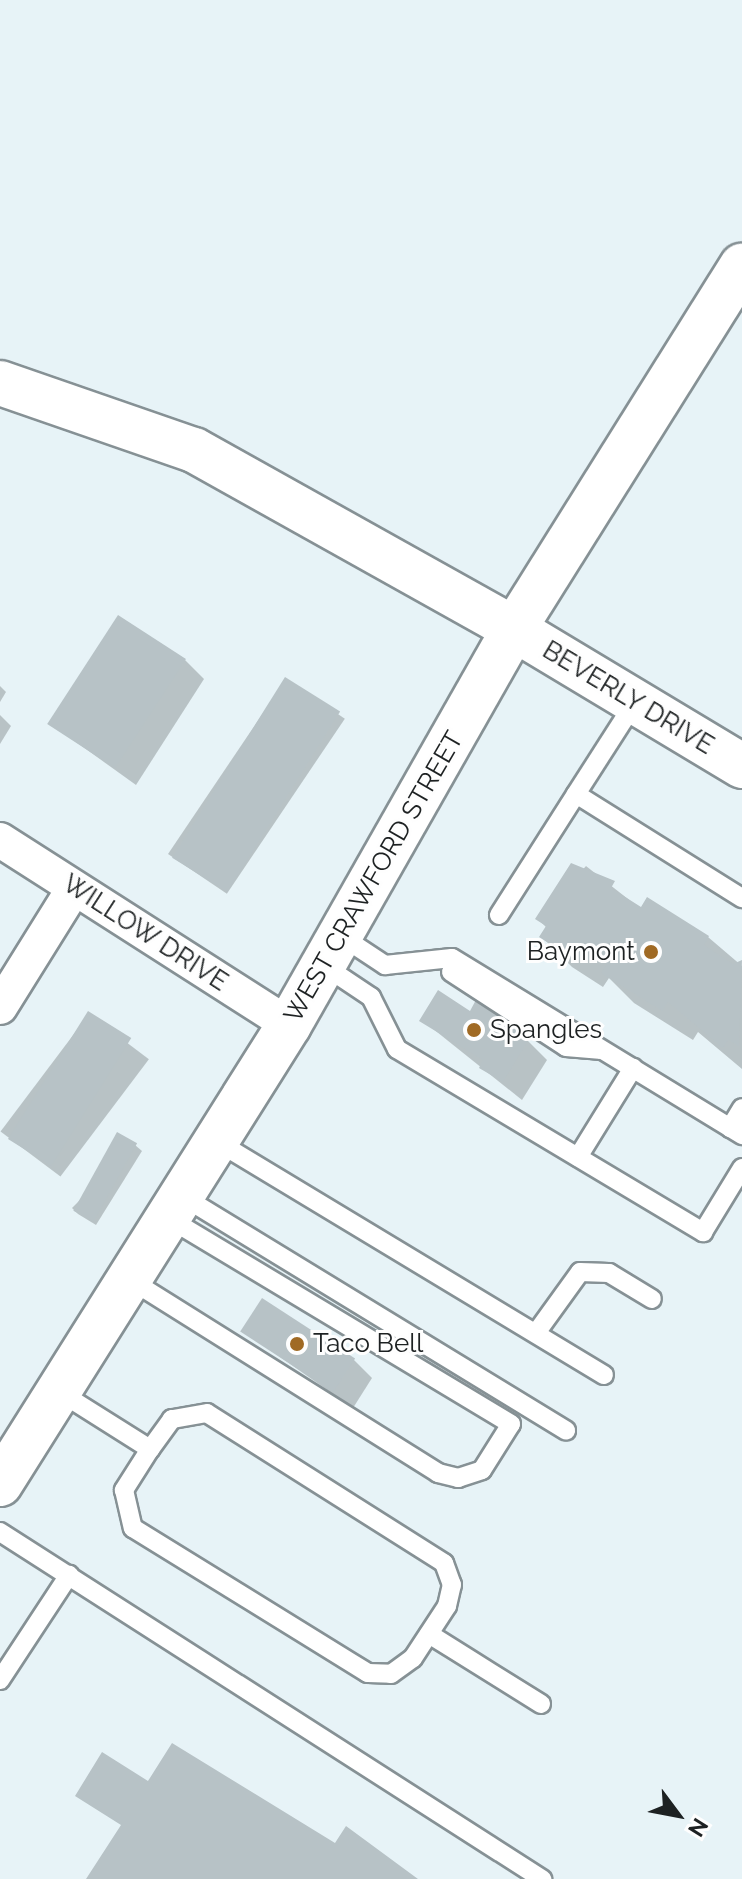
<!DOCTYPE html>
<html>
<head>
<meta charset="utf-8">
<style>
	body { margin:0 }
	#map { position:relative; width:742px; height:1879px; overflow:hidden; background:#e7f3f7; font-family:Raleway,sans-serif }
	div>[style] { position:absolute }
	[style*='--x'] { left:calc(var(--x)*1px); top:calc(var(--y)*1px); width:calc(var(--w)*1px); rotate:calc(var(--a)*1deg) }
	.shadow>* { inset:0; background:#0003; transform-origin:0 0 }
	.building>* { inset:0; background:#b7c2c6; transform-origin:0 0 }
	.roads { filter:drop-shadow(2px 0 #869195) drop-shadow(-2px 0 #869195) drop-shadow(0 2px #869195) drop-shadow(0 -2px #869195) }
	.service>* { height:18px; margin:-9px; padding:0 9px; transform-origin:9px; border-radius:9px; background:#fff }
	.minor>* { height:34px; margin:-17px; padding:0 17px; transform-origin:17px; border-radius:17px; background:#fff }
	.tertiary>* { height:44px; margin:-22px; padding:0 22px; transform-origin:22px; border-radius:22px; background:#fff }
	.secondary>* { height:44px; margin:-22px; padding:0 22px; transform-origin:22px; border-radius:22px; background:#fff }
	.dots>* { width:22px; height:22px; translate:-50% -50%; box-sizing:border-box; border:4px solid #fefefe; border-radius:50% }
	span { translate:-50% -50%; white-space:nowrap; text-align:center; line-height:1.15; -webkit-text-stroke:6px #fefefe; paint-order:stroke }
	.street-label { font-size:26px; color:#1d2122 }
	.poi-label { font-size:26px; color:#1d2122 }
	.right { translate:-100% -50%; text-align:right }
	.left { translate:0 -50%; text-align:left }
	.north { position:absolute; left:638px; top:1775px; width:80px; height:80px; -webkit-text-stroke:6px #fefefe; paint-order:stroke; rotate:122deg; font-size:22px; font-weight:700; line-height:32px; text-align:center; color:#1d2122 }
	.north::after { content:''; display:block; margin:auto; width:28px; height:36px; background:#1d2122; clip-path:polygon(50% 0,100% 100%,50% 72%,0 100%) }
</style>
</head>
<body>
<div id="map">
	<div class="shadow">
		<div style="clip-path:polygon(185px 660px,204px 679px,136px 785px,51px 724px)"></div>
		<div style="left:286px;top:679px;width:71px;height:211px;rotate:34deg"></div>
		<div style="clip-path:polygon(0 686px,6px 692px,0 702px)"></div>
		<div style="clip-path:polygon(0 715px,11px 726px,0 744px)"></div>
		<div style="clip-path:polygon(586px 866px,642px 910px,708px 937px,742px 966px,742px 1069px,698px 1032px,693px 1040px,634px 1003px,609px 978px,603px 987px,572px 967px,542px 937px,547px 928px,538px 919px)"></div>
		<div style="clip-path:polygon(471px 1013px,528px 1041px,547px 1060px,522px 1100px,422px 1020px)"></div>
		<div style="left:89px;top:1014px;width:75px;height:147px;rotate:37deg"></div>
		<div style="clip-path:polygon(135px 1145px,142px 1151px,96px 1225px,78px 1214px,72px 1208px)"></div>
		<div style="clip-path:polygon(243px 1331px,353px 1359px,372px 1378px,353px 1408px)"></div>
	</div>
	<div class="building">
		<div style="left:118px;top:615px;width:81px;height:130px;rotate:33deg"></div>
		<div style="left:285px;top:677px;width:65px;height:213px;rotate:32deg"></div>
		<div style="clip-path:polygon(571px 863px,615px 881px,611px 888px,641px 907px,647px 897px,709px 936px,704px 945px,733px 964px,742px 960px,739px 1046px,728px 1040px,723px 1048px,668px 1002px,662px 1011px,601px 973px,607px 964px,579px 947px,572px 958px,539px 937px,546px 926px,535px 919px)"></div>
		<div style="clip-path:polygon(438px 990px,470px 1011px,477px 998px,529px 1039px,503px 1082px,479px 1068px,483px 1060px,419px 1021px)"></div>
		<div style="left:88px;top:1011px;width:51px;height:151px;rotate:32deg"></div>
		<div style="left:117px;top:1132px;width:23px;height:90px;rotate:29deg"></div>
		<div style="left:262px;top:1298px;width:111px;height:40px;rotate:33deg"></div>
		<div style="clip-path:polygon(172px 1743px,335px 1843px,346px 1826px,418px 1879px,86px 1879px,121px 1825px,75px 1796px,102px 1752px,148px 1781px)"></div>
	</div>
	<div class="roads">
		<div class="service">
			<div style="--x:576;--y:794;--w:109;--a:-57.3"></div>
			<div style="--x:499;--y:915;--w:143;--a:-57.5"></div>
			<div style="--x:576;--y:794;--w:196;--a:32.1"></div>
			<div style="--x:341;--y:936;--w:53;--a:33.4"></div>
			<div style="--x:385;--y:965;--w:67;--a:-6"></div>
			<div style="--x:452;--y:958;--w:340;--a:31.4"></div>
			<div style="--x:323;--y:965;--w:58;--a:33.7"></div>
			<div style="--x:371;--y:997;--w:58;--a:63.4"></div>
			<div style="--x:397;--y:1049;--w:357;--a:30.9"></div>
			<div style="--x:703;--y:1232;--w:75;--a:-58.6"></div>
			<div style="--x:451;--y:972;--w:137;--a:33.1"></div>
			<div style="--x:566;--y:1047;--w:33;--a:5"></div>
			<div style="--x:730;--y:1128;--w:23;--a:-59"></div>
			<div style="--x:216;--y:1141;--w:453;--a:31.1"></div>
			<div style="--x:578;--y:1157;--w:105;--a:-58.3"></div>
			<div style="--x:182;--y:1196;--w:450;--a:31.4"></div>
			<div style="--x:129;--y:1279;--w:365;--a:32.1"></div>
			<div style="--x:438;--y:1473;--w:21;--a:14"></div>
			<div style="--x:458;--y:1478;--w:25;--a:-18"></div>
			<div style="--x:482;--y:1470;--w:54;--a:-57.8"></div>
			<div style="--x:511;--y:1424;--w:400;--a:-149"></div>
			<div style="--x:536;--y:1333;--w:75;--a:-54.2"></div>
			<div style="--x:580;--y:1272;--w:29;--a:2"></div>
			<div style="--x:609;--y:1273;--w:50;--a:31.2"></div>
			<div style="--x:58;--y:1391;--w:109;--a:32.2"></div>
			<div style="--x:150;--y:1449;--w:49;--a:122.4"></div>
			<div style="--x:124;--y:1490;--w:39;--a:77"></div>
			<div style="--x:133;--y:1528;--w:276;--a:31.7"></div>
			<div style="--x:368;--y:1673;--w:23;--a:2"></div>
			<div style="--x:391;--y:1674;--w:27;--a:-36"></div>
			<div style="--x:413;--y:1658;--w:62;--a:-56.8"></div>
			<div style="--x:447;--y:1606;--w:22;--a:-77"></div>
			<div style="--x:452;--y:1585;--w:23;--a:-110"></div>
			<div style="--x:444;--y:1563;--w:280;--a:-147.7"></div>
			<div style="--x:207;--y:1413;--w:36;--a:170"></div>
			<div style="--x:172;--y:1419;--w:37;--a:126"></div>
			<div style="--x:0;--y:1532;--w:644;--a:32.63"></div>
			<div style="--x:429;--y:1634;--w:132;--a:32"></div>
			<div style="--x:0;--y:1680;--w:126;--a:-56.7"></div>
		</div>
		<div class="minor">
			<div style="--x:0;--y:840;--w:343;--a:32.6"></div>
			<div style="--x:0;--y:1007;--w:140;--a:-58.1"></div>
		</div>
		<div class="tertiary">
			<div style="--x:514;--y:629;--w:266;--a:31"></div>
		</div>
		<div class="secondary">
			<div style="--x:0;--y:383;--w:205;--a:19.1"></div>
			<div style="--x:194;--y:450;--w:367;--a:29.2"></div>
			<div style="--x:0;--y:1484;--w:542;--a:-57.8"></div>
			<div style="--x:289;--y:1025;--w:455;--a:-60.4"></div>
			<div style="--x:514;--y:629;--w:429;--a:-57.9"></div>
		</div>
	</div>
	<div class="dots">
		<div style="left:651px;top:952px;background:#a06a24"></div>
		<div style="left:474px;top:1030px;background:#a06a24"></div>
		<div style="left:297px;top:1344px;background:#a06a24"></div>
	</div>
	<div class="street-label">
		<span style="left:628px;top:698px;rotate:31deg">BEVERLY DRIVE</span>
		<span style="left:374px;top:877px;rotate:-60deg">WEST CRAWFORD STREET</span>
		<span style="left:145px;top:933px;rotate:33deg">WILLOW DRIVE</span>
	</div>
	<div class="poi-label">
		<span class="right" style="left:635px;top:952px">Baymont</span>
		<span class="left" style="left:490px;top:1030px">Spangles</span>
		<span class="left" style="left:313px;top:1344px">Taco Bell</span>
	</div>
	<div class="north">N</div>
</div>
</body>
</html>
